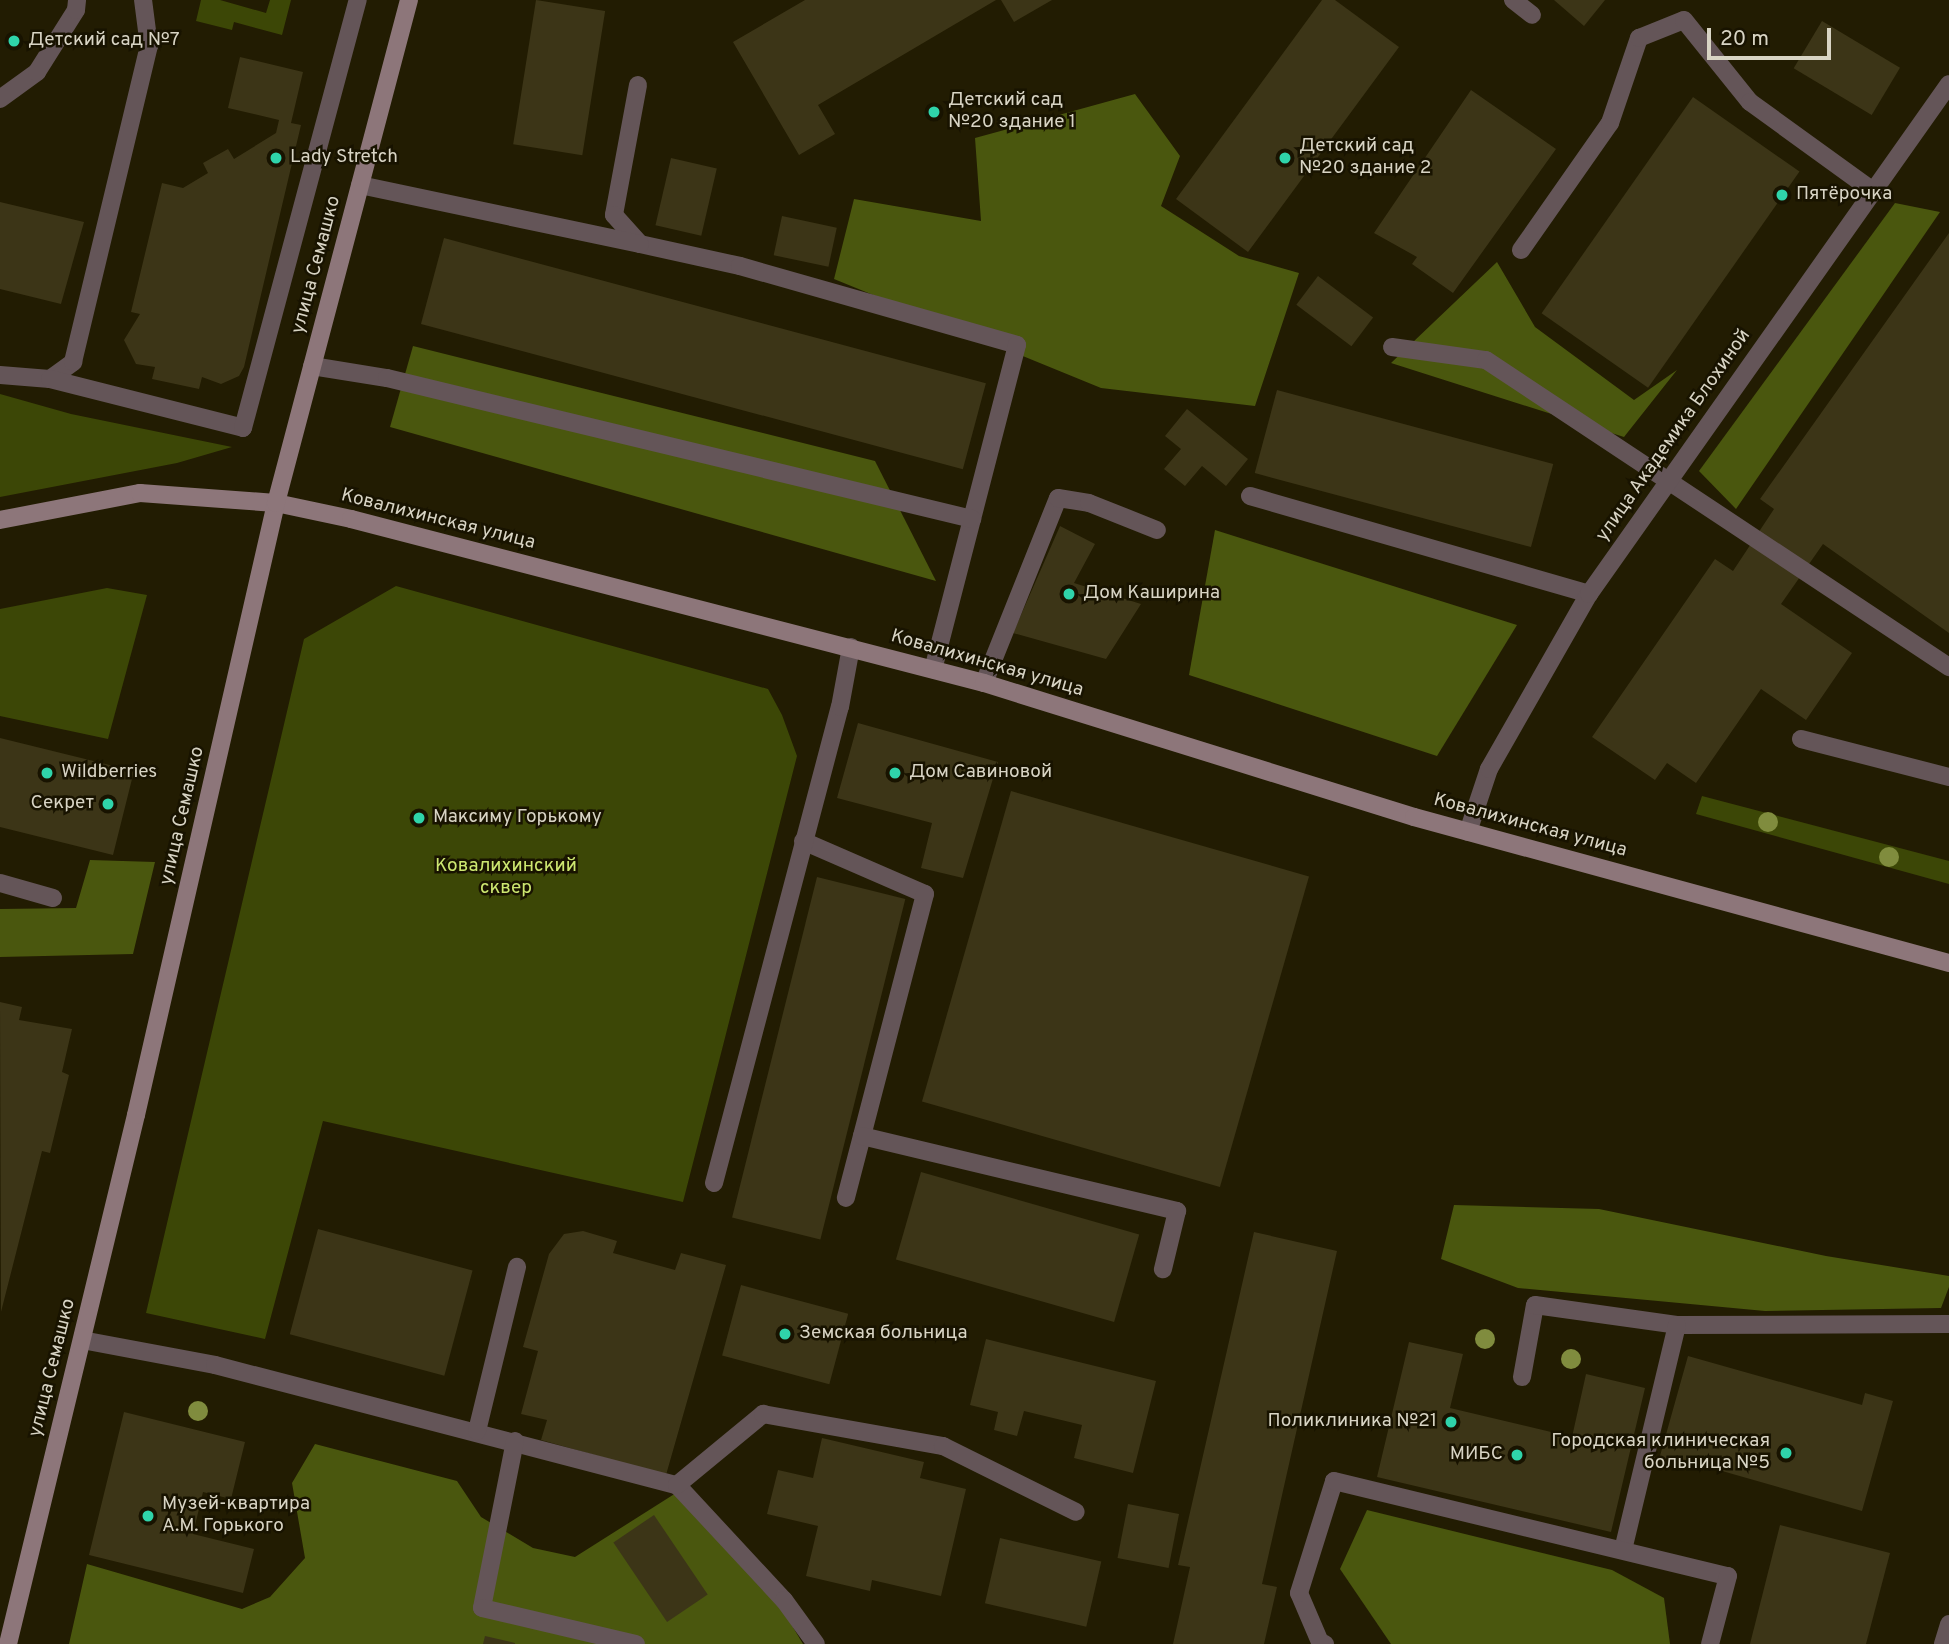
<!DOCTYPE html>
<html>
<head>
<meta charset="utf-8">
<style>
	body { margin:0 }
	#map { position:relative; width:1949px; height:1644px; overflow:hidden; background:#221c02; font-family:Overpass,sans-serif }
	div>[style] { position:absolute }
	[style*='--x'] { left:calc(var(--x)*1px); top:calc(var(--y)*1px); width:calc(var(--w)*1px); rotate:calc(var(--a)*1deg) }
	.green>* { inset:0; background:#3c4706 }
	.forest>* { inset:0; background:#4a570e }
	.building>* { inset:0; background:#3c3517; transform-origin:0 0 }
	.lane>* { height:18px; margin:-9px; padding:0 9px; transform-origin:9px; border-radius:9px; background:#645558 }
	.street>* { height:18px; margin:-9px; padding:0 9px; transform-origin:9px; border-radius:9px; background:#645558 }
	.secondary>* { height:18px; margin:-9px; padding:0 9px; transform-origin:9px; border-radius:9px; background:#8d767a }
	.trees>* { width:20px; height:20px; margin:-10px; border-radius:50%; background:#808c3e }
	.dots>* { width:19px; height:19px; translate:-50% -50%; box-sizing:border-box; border:4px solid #181300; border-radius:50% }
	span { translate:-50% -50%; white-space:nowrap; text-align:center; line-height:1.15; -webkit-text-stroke:5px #181300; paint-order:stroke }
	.poi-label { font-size:19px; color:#d8d4c4 }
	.left { translate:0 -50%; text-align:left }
	.right { translate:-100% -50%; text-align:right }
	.street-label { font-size:19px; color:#d8d4c4 }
	.park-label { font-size:19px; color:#cde770 }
	.scale { position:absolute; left:1707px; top:28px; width:124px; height:32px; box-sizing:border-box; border:4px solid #d8d4c4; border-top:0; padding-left:9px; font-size:21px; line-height:24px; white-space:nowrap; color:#d8d4c4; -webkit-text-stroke:5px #181300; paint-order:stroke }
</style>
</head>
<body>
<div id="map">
	<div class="green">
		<div style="clip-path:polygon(201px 0,220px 0,266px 13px,270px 0,291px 0,282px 35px,234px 22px,232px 30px,196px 21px)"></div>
		<div style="clip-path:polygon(0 394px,71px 414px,232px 447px,177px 463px,0 497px)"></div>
		<div style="clip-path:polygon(396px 586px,768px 689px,782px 715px,797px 756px,683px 1202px,323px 1121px,265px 1339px,146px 1313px,304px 639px)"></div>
		<div style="clip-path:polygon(107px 588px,147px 595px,108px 739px,0 716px,0 609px)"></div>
		<div style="clip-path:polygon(1702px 796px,1949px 861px,1949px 884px,1696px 814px)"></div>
	</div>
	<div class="forest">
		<div style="clip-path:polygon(1135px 94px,1180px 156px,1161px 206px,1239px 256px,1299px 273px,1255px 406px,1101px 388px,834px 279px,854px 199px,981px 221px,975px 138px)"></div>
		<div style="clip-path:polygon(1895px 203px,1940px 212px,1736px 509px,1699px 471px)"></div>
		<div style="clip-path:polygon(1497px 262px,1535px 327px,1634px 400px,1677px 370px,1624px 437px,1391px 363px)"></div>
		<div style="clip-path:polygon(413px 346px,875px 461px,936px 581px,390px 427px)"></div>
		<div style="clip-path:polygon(1215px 530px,1517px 625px,1437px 756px,1189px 675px)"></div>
		<div style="clip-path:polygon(90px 860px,155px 862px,133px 954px,0 957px,0 909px,76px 908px)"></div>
		<div style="clip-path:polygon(1454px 1205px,1599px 1209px,1826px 1256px,1949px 1276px,1949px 1287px,1941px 1308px,1765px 1311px,1518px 1288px,1441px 1259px)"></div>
		<div style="clip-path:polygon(315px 1444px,457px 1481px,481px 1517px,533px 1548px,575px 1557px,676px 1493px,779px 1604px,803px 1644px,69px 1644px,87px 1564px,242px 1609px,270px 1597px,305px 1558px,292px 1483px)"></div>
		<div style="clip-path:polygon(1367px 1510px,1612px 1570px,1664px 1598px,1670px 1644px,1391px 1644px,1340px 1569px)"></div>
	</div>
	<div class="building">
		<div style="left:536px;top:0;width:70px;height:146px;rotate:9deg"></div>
		<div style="clip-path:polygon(805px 0,996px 0,818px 105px,835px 134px,799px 155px,733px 42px)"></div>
		<div style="clip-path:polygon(1001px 0,1052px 0,1014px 22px)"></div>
		<div style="clip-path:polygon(1322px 0,1335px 0,1399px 47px,1248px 252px,1176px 199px)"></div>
		<div style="clip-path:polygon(1554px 0,1605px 0,1584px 26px)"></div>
		<div style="left:1822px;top:21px;width:91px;height:55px;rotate:31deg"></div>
		<div style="clip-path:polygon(240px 57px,303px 72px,291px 123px,301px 125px,244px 367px,239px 376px,221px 384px,202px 377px,199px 389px,152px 379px,155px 367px,136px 364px,124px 340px,140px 314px,131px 312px,162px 183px,183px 188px,208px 173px,203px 163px,228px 149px,234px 159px,276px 133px,279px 120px,228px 108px)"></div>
		<div style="clip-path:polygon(1471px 90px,1556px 149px,1453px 293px,1412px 264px,1417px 257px,1374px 233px)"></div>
		<div style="left:1693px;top:97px;width:130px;height:264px;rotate:35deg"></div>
		<div style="left:671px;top:158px;width:47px;height:69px;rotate:13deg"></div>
		<div style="clip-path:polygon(0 202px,84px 222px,61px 304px,0 289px)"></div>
		<div style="left:782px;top:216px;width:56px;height:40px;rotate:12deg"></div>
		<div style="clip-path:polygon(1949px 233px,1949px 633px,1823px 544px,1781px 604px,1852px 653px,1806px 720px,1761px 689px,1696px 783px,1667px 763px,1655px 780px,1592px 737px,1715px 559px,1733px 571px,1774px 509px,1760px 499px)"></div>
		<div style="left:444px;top:238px;width:561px;height:89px;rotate:15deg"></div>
		<div style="left:1318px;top:276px;width:69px;height:36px;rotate:37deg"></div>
		<div style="left:1277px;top:390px;width:286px;height:86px;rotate:15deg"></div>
		<div style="clip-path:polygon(1187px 409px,1248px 459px,1226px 486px,1202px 466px,1185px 486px,1164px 469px,1181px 449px,1165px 436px)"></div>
		<div style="clip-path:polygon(1060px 526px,1095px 544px,1074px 583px,1141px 604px,1106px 659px,1013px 633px)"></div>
		<div style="clip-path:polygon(858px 723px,998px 762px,963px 878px,921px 868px,932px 823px,837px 798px)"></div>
		<div style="clip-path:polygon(0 738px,134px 771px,113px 855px,0 827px)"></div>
		<div style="left:1011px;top:791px;width:310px;height:323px;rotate:16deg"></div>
		<div style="left:817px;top:877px;width:91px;height:351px;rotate:14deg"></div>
		<div style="clip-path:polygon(0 1002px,22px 1007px,19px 1020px,72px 1029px,62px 1072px,69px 1075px,50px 1153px,42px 1151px,1px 1312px)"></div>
		<div style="left:921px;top:1172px;width:227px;height:91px;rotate:16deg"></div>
		<div style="left:318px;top:1229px;width:160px;height:109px;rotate:15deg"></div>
		<div style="clip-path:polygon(583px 1231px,617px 1241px,613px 1253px,675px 1270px,681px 1253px,726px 1265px,666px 1475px,541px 1440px,547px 1420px,521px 1414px,538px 1351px,523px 1347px,549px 1254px,564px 1234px)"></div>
		<div style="clip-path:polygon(1254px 1232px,1337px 1251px,1262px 1584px,1277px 1587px,1264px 1644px,1173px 1644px,1190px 1567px,1178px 1565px)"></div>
		<div style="left:741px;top:1285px;width:111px;height:73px;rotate:15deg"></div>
		<div style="clip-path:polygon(986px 1339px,1156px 1381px,1133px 1473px,1074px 1458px,1082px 1425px,1024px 1411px,1017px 1436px,994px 1430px,998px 1412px,970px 1405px)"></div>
		<div style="clip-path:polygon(1409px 1342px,1463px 1354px,1450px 1408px,1572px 1437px,1586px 1374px,1645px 1388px,1611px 1532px,1377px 1477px)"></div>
		<div style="clip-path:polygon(1688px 1356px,1862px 1405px,1865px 1393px,1893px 1401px,1862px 1511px,1687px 1461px,1685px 1470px,1658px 1463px)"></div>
		<div style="clip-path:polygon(124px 1412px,245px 1442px,231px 1499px,203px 1492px,193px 1534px,254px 1549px,243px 1593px,89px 1555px)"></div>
		<div style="clip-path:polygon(822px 1438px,924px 1462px,920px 1478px,966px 1489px,941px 1596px,872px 1580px,870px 1591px,806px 1576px,818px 1526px,767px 1514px,778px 1470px,813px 1478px)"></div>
		<div style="left:1128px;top:1504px;width:52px;height:55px;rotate:11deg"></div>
		<div style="left:654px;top:1515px;width:96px;height:49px;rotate:56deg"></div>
		<div style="clip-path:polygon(1780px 1525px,1890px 1553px,1866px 1644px,1750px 1644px)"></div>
		<div style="left:1000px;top:1538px;width:104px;height:67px;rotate:13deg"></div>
		<div style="clip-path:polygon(485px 1636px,515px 1643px,515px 1644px,483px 1644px)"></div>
	</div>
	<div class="lane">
		<div style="--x:1513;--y:0;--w:24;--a:38"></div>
		<div style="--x:638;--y:85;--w:132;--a:100.5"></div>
		<div style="--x:614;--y:215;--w:39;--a:48"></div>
		<div style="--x:640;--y:244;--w:102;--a:12.4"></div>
		<div style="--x:740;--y:266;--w:288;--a:15.9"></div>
		<div style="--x:1017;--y:345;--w:335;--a:104.5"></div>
		<div style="--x:0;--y:99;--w:46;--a:-36.1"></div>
		<div style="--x:37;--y:72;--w:73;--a:-57.8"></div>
		<div style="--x:76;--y:10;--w:10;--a:-84"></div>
		<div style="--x:360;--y:185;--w:286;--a:11.9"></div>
		<div style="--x:1521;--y:250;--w:155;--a:-55"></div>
		<div style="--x:1610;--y:123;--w:90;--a:-71.2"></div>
		<div style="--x:1639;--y:38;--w:48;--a:-21.8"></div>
		<div style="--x:1684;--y:20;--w:105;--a:51.2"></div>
		<div style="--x:1750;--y:102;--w:152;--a:35.9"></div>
		<div style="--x:1392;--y:347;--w:95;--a:7.9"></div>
		<div style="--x:1486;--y:360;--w:556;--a:33.55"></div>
		<div style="--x:312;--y:366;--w:76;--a:9.1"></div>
		<div style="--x:387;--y:378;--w:602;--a:13.55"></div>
		<div style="--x:0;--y:375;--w:50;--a:4.6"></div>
		<div style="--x:50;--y:379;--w:29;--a:-36"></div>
		<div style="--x:73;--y:362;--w:325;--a:-76.5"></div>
		<div style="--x:149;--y:46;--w:46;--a:-97.4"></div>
		<div style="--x:50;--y:379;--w:199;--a:14.2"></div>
		<div style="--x:243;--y:428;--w:443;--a:-75"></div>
		<div style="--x:1250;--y:496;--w:353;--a:16.1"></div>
		<div style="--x:984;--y:683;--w:199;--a:-68.2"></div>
		<div style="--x:1058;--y:498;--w:31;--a:9"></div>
		<div style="--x:1089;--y:503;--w:73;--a:21.7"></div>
		<div style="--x:1801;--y:739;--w:153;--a:14.4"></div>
		<div style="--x:803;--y:841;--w:133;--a:23.5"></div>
		<div style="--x:925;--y:894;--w:314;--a:104.6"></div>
		<div style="--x:0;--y:883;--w:55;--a:15.8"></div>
		<div style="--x:862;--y:1136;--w:324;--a:13.4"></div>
		<div style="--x:1177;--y:1211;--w:60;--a:103.6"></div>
		<div style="--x:714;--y:1183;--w:492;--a:-75.2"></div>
		<div style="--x:840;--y:707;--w:61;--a:-79.6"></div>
		<div style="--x:82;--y:1340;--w:135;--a:10.6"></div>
		<div style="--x:215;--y:1365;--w:477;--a:14.6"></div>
		<div style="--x:677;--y:1485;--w:157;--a:47.1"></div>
		<div style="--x:784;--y:1600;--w:54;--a:54"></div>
		<div style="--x:1522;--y:1377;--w:73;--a:-79.8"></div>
		<div style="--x:1535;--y:1305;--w:143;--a:8"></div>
		<div style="--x:1677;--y:1325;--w:272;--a:-0.2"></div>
		<div style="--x:477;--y:1431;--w:169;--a:-76.3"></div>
		<div style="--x:515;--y:1441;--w:170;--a:101.2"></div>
		<div style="--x:482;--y:1608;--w:158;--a:13.2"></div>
		<div style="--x:677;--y:1485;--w:112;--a:-39.5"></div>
		<div style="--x:763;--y:1414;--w:183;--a:10.1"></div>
		<div style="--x:943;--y:1446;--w:148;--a:26.4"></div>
		<div style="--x:1623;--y:1550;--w:231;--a:-76.5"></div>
		<div style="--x:1325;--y:1644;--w:5;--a:-158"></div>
		<div style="--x:1320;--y:1642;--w:53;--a:-113.2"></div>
		<div style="--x:1299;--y:1593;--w:117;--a:-72.6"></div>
		<div style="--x:1334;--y:1481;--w:405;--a:13.6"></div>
		<div style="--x:1728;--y:1576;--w:70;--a:104.8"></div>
	</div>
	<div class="street">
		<div style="--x:1468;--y:832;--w:66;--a:-71.6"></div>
		<div style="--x:1489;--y:769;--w:202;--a:-60.3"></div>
		<div style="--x:1589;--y:594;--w:624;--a:-54.78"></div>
		<div style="--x:1943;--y:1644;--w:21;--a:-73"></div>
	</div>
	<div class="secondary">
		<div style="--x:0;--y:520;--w:143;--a:-10.9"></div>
		<div style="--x:140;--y:493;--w:136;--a:4.2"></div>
		<div style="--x:276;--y:503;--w:77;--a:12"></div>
		<div style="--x:351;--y:519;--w:654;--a:14.53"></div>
		<div style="--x:984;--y:683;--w:450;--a:17.3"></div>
		<div style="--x:1414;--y:817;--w:555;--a:15.26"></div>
		<div style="--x:8;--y:1644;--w:544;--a:-76.4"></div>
		<div style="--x:136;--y:1115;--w:628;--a:-77.11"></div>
		<div style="--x:276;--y:503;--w:520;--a:-75.19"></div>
	</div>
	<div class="trees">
		<div style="left:1768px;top:822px"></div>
		<div style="left:1889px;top:857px"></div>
		<div style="left:1485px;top:1339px"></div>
		<div style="left:1571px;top:1359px"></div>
		<div style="left:198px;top:1411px"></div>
	</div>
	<div class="dots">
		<div style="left:14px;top:41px;background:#2fd4aa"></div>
		<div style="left:934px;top:112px;background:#2fd4aa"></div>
		<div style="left:276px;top:158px;background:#2fd4aa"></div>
		<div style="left:1285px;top:158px;background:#2fd4aa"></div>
		<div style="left:1782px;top:195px;background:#2fd4aa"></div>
		<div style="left:1069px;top:594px;background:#2fd4aa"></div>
		<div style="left:47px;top:773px;background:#2fd4aa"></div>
		<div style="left:895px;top:773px;background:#2fd4aa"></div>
		<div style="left:108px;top:804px;background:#2fd4aa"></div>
		<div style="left:419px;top:818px;background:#2fd4aa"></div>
		<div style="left:785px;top:1334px;background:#2fd4aa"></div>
		<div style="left:1451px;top:1422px;background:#2fd4aa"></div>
		<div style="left:1786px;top:1453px;background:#2fd4aa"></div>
		<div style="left:1517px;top:1455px;background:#2fd4aa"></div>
		<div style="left:148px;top:1516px;background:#2fd4aa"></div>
	</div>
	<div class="poi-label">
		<span class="left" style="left:28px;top:41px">Детский сад №7</span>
		<span class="left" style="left:948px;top:112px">Детский сад<br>№20 здание 1</span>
		<span class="left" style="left:1299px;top:158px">Детский сад<br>№20 здание 2</span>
		<span class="left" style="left:290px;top:158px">Lady Stretch</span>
		<span class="left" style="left:1796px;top:195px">Пятёрочка</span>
		<span class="left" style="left:1083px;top:594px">Дом Каширина</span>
		<span class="left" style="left:61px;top:773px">Wildberries</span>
		<span class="left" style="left:909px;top:773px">Дом Савиновой</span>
		<span class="right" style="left:94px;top:804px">Секрет</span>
		<span class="left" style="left:433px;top:818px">Максиму Горькому</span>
		<span class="left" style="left:799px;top:1334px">Земская больница</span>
		<span class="right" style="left:1437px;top:1422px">Поликлиника №21</span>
		<span class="right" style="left:1770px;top:1453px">Городская клиническая<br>больница №5</span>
		<span class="right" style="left:1503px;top:1455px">МИБС</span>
		<span class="left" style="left:162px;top:1516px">Музей-квартира<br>А.М. Горького</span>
	</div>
	<div class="street-label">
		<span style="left:317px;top:265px;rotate:-75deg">улица Семашко</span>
		<span style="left:1674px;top:436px;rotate:-55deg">улица Академика Блохиной</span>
		<span style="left:438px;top:520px;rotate:14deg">Ковалихинская улица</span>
		<span style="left:987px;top:664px;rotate:16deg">Ковалихинская улица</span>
		<span style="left:183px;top:816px;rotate:-77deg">улица Семашко</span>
		<span style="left:1530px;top:826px;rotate:15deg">Ковалихинская улица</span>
		<span style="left:53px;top:1368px;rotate:-76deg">улица Семашко</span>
	</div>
	<div class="park-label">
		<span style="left:506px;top:878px">Ковалихинский<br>сквер</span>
	</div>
	<div class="scale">20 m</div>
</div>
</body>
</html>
